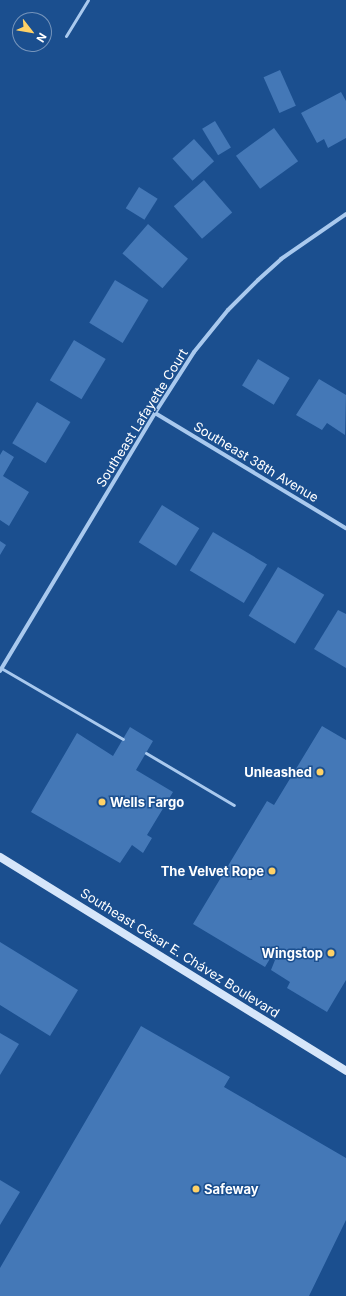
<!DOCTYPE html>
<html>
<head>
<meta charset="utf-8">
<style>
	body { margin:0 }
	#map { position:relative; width:346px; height:1296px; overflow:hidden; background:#1b4f8f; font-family:Inter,sans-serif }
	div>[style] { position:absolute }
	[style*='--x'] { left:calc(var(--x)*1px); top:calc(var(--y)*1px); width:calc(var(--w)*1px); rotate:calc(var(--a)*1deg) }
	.building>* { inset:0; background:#4478b7; transform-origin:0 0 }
	.service>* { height:3px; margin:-1.5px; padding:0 1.5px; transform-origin:1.5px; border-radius:1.5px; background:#a9c9ee }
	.minor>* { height:4px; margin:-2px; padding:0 2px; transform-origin:2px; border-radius:2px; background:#a9c9ee }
	.secondary>* { height:8px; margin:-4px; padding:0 4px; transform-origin:4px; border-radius:4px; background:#d6e6fa }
	.dots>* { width:11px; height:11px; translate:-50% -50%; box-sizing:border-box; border:2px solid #1b4f8f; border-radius:50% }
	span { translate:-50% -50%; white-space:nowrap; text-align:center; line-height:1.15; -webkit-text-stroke:3px #1b4f8f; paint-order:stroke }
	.street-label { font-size:13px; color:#fff }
	.poi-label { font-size:13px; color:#fff; font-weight:700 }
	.right { translate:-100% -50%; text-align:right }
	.left { translate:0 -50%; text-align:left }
	.north { position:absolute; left:12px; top:12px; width:40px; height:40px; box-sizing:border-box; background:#1b4f8f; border:1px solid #7695bc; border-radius:50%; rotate:121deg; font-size:11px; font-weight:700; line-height:16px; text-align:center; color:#fff }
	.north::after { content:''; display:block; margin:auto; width:14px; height:18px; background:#ffd166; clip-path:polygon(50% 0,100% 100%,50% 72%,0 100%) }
</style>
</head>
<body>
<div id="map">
	<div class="building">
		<div style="left:280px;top:70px;width:39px;height:18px;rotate:66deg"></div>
		<div style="clip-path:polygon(341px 92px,346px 101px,346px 138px,328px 148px,324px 139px,317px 143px,301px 113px)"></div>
		<div style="left:215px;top:121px;width:31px;height:15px;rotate:59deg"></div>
		<div style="left:274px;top:128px;width:41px;height:47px;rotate:54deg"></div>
		<div style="left:194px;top:139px;width:30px;height:29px;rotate:48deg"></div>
		<div style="left:204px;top:180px;width:43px;height:40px;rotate:49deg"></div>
		<div style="left:139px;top:187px;width:22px;height:25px;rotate:32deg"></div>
		<div style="left:148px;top:224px;width:53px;height:39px;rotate:41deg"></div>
		<div style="left:115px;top:280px;width:39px;height:50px;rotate:31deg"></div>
		<div style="left:74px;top:340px;width:37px;height:47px;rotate:31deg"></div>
		<div style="left:258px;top:359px;width:37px;height:31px;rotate:31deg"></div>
		<div style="clip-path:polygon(319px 379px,346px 395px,345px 435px,327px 423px,322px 430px,296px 415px)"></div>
		<div style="left:37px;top:402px;width:39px;height:48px;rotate:31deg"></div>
		<div style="clip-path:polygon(3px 450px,14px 457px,3px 476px,29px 492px,9px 526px,0 520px,0 455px)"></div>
		<div style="left:162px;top:505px;width:44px;height:44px;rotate:32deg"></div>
		<div style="left:213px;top:532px;width:63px;height:45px;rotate:31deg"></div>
		<div style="clip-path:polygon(0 541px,6px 545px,0 555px)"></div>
		<div style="left:278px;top:567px;width:54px;height:57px;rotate:31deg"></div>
		<div style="clip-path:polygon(338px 610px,346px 614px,346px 668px,314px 649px)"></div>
		<div style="clip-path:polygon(322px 726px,346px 740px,346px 980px,327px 1012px,287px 988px,290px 982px,271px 970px,275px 960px,271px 957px,265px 967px,193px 924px,267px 801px,274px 805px)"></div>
		<div style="clip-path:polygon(130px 727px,153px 741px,136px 770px,173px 792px,147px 835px,152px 838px,143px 853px,132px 845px,120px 863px,31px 812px,77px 733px,113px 756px)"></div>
		<div style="clip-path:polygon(0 942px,78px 990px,50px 1036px,0 1005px)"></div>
		<div style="clip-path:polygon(141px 1026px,230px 1077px,224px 1087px,346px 1158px,346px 1220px,309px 1296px,0 1296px,0 1268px)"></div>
		<div style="clip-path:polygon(0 1033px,19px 1044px,0 1075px)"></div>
		<div style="clip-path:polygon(0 1180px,20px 1192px,0 1225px)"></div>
	</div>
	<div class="service">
		<div style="--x:66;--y:36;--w:42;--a:-58.6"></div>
		<div style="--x:1;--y:668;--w:141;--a:30.2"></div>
		<div style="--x:146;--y:753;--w:102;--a:30.6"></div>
	</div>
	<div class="minor">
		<div style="--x:155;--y:413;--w:223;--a:31.1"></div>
		<div style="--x:0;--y:671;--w:301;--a:-59"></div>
		<div style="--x:155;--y:413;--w:72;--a:-57.4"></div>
		<div style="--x:194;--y:352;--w:54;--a:-51"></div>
		<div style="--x:228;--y:310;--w:42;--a:-45"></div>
		<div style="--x:258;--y:280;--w:31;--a:-42"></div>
		<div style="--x:281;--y:259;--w:79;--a:-34.7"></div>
	</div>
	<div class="secondary">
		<div style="--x:0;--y:857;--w:407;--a:31.7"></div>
	</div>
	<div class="dots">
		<div style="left:320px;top:772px;background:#ffd166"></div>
		<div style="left:102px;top:802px;background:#ffd166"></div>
		<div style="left:272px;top:871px;background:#ffd166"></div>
		<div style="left:331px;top:953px;background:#ffd166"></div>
		<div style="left:196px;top:1189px;background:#ffd166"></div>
	</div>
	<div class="street-label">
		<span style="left:142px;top:418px;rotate:-58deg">Southeast Lafayette Court</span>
		<span style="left:256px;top:462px;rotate:31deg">Southeast 38th Avenue</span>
		<span style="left:180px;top:953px;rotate:32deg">Southeast César E. Chávez Boulevard</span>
	</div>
	<div class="poi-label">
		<span class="right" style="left:312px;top:772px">Unleashed</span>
		<span class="left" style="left:110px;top:802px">Wells Fargo</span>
		<span class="right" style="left:264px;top:871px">The Velvet Rope</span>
		<span class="right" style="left:323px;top:953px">Wingstop</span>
		<span class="left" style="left:204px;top:1189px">Safeway</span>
	</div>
	<div class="north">N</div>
</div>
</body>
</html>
